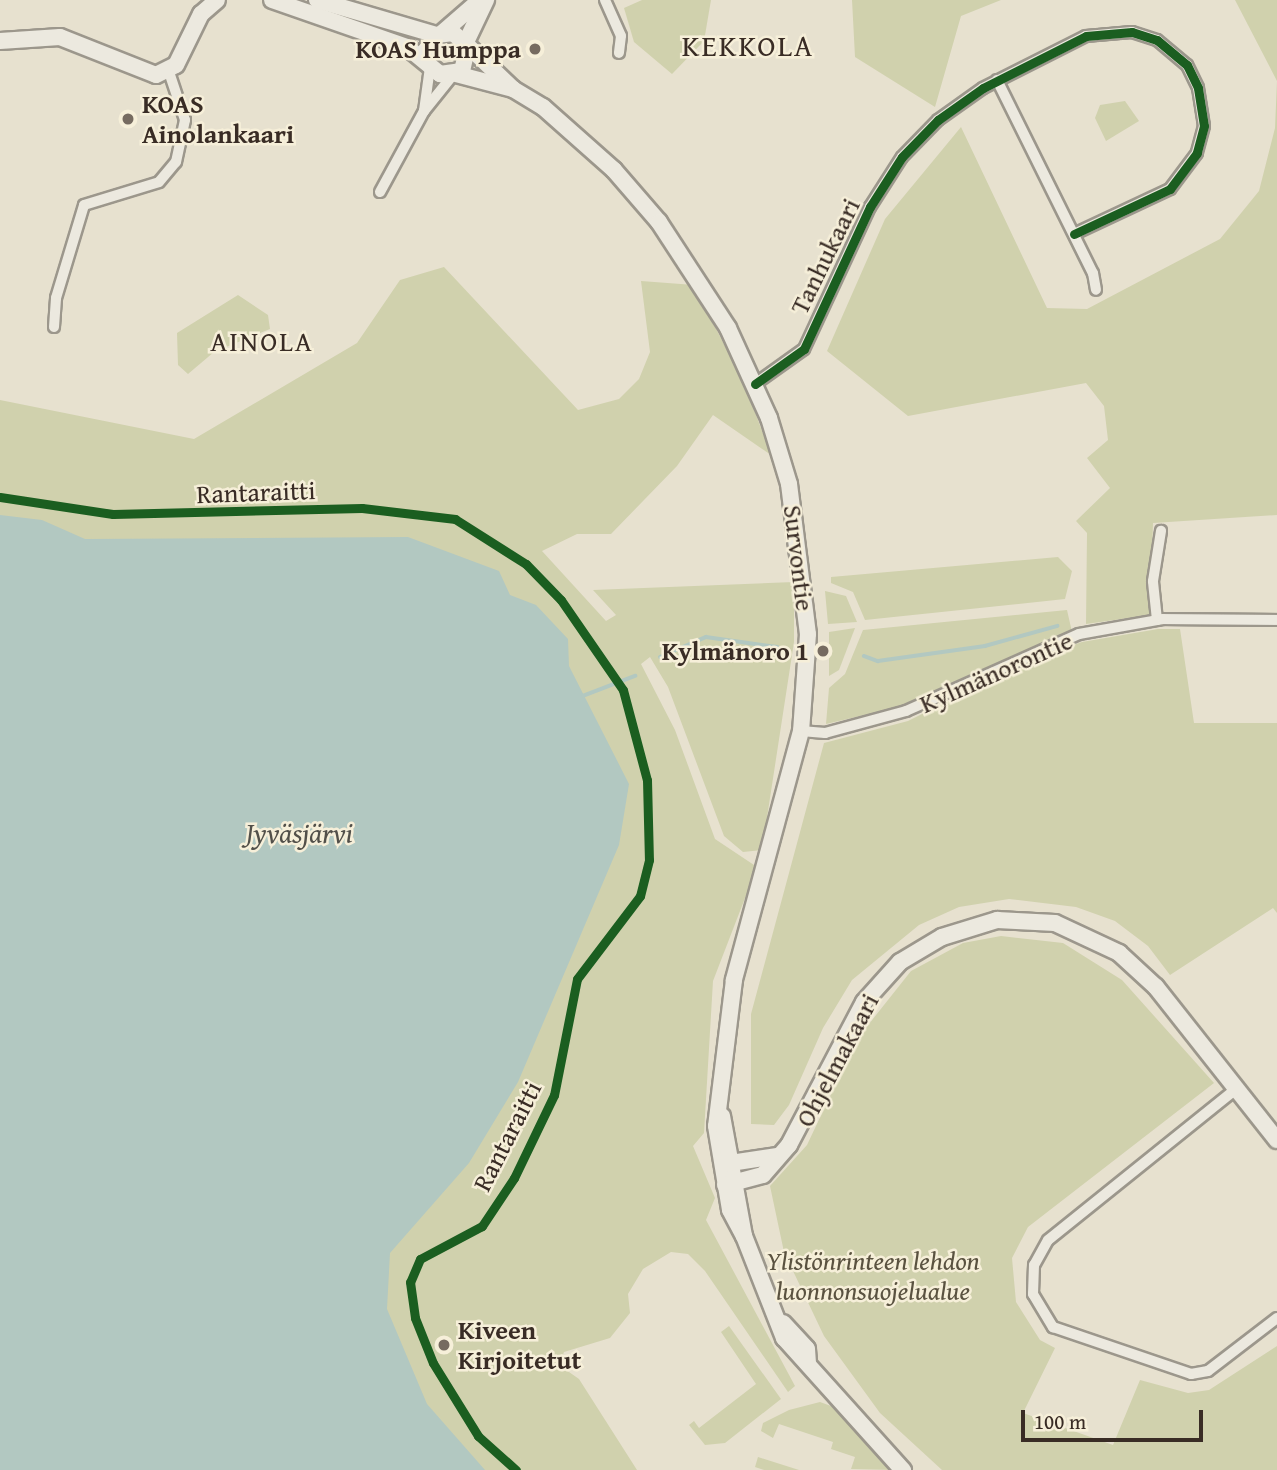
<!DOCTYPE html>
<html>
<head>
<meta charset="utf-8">
<style>
	body { margin:0 }
	#map { position:relative; width:1277px; height:1470px; overflow:hidden; background:#e7e1cf; font-family:"Gentium Book Plus",serif }
	div>[style] { position:absolute }
	[style*='--x'] { left:calc(var(--x)*1px); top:calc(var(--y)*1px); width:calc(var(--w)*1px); rotate:calc(var(--a)*1deg) }
	.green>* { inset:0; background:#d0d1ad }
	.water>* { inset:0; background:#b2c8c1 }
	.stream>* { height:3.5px; margin:-1.75px; padding:0 1.75px; transform-origin:1.75px; border-radius:1.75px; background:#b2c8c1 }
	.roads { filter:drop-shadow(2px 0 #9c978c) drop-shadow(-2px 0 #9c978c) drop-shadow(0 2px #9c978c) drop-shadow(0 -2px #9c978c) }
	.street>* { height:10px; margin:-5px; padding:0 5px; transform-origin:5px; border-radius:5px; background:#ece9df }
	.secondary>* { height:16px; margin:-8px; padding:0 8px; transform-origin:8px; border-radius:8px; background:#ece9df }
	.cycleway>* { height:9px; margin:-4.5px; padding:0 4.5px; transform-origin:4.5px; border-radius:4.5px; background:#1b5e20 }
	.dots>* { width:19px; height:19px; translate:-50% -50%; box-sizing:border-box; border:4px solid #f6efd9; border-radius:50% }
	span { translate:-50% -50%; white-space:nowrap; text-align:center; line-height:1.15; -webkit-text-stroke:5px #f6efd9; paint-order:stroke }
	.poi-label { font-size:26px; color:#392c25; font-weight:700 }
	.right { translate:-100% -50%; text-align:right }
	.left { translate:0 -50%; text-align:left }
	.street-label { font-size:26px; color:#392c25 }
	.park-label { font-size:26px; color:#5a5240; font-style:italic }
	.neighbourhood-label { font-size:28px; color:#392c25; letter-spacing:2px }
	.water-label { font-size:28px; color:#52504a; font-style:italic }
	.quarter-label { font-size:30px; color:#392c25; letter-spacing:2px }
	.scale { position:absolute; left:1021px; top:1410px; width:182px; height:32px; box-sizing:border-box; border:4px solid #392c25; border-top:0; padding-left:9px; font-size:21px; line-height:24px; white-space:nowrap; color:#392c25; -webkit-text-stroke:5px #f6efd9; paint-order:stroke }
</style>
</head>
<body>
<div id="map">
	<div class="green">
		<div style="clip-path:polygon(642px 0,711px 0,704px 41px,672px 74px,634px 42px,624px 8px)"></div>
		<div style="clip-path:polygon(852px 0,1001px 0,961px 16px,935px 107px,855px 57px)"></div>
		<div style="clip-path:polygon(1235px 0,1277px 0,1277px 515px,1153px 523px,1150px 615px,1086px 624px,1087px 533px,1076px 521px,1110px 488px,1087px 458px,1108px 440px,1104px 406px,1086px 383px,908px 416px,827px 351px,885px 219px,961px 127px,1047px 308px,1087px 309px,1220px 239px,1259px 191px,1275px 128px,1277px 81px)"></div>
		<div style="clip-path:polygon(1125px 101px,1139px 121px,1106px 141px,1095px 118px,1100px 105px)"></div>
		<div style="clip-path:polygon(444px 267px,578px 410px,619px 399px,639px 379px,650px 352px,641px 281px,694px 285px,746px 388px,771px 455px,713px 415px,677px 466px,611px 534px,577px 534px,542px 551px,606px 621px,616px 615px,593px 590px,794px 582px,794px 642px,762px 850px,743px 852px,724px 836px,668px 687px,650px 657px,641px 664px,675px 730px,715px 839px,757px 867px,713px 981px,704px 1133px,693px 1146px,715px 1198px,706px 1220px,795px 1386px,788px 1392px,705px 1271px,688px 1254px,671px 1252px,643px 1269px,628px 1294px,630px 1313px,610px 1338px,564px 1352px,559px 1365px,579px 1379px,637px 1470px,438px 1470px,0 578px,0 400px,194px 439px,357px 343px,400px 280px)"></div>
		<div style="clip-path:polygon(238px 295px,268px 315px,270px 329px,214px 352px,188px 374px,178px 365px,177px 333px)"></div>
		<div style="clip-path:polygon(1058px 557px,1072px 571px,1065px 599px,865px 620px,853px 592px,831px 583px,831px 577px)"></div>
		<div style="clip-path:polygon(825px 591px,846px 596px,857px 622px,828px 624px)"></div>
		<div style="clip-path:polygon(1067px 610px,1072px 632px,903px 706px,826px 724px,829px 688px,845px 674px,863px 630px)"></div>
		<div style="clip-path:polygon(855px 628px,839px 670px,829px 676px,829px 632px)"></div>
		<div style="clip-path:polygon(1158px 629px,1180px 629px,1194px 723px,1277px 723px,1277px 913px,1273px 908px,1170px 975px,1148px 946px,1115px 921px,1076px 907px,1009px 899px,959px 907px,919px 925px,852px 980px,823px 1028px,789px 1105px,774px 1125px,751px 1124px,751px 1014px,824px 743px,908px 721px,1032px 659px,1082px 642px)"></div>
		<div style="clip-path:polygon(1001px 936px,1063px 943px,1122px 980px,1214px 1083px,1028px 1227px,1012px 1258px,1016px 1302px,1040px 1340px,1055px 1348px,1023px 1413px,1113px 1445px,1140px 1380px,1188px 1393px,1209px 1390px,1277px 1346px,1277px 1470px,942px 1470px,880px 1413px,824px 1336px,784px 1252px,770px 1186px,807px 1145px,857px 1039px,911px 971px,963px 943px)"></div>
		<div style="clip-path:polygon(729px 1326px,781px 1399px,725px 1443px,705px 1445px,689px 1425px,694px 1421px,699px 1428px,756px 1384px,721px 1332px)"></div>
		<div style="clip-path:polygon(820px 1402px,831px 1406px,896px 1470px,851px 1469px,855px 1457px,831px 1449px,833px 1442px,779px 1424px,773px 1438px,761px 1431px,763px 1423px,789px 1410px)"></div>
		<div style="clip-path:polygon(758px 1457px,799px 1470px,764px 1470px,755px 1467px)"></div>
	</div>
	<div class="water">
		<div style="clip-path:polygon(0 515px,42px 520px,85px 539px,408px 537px,499px 571px,510px 595px,536px 605px,568px 639px,569px 666px,629px 784px,619px 845px,518px 1082px,469px 1163px,390px 1253px,387px 1309px,427px 1404px,485px 1470px,0 1470px)"></div>
	</div>
	<div class="stream">
		<div style="--x:864;--y:656;--w:15;--a:20"></div>
		<div style="--x:878;--y:661;--w:108;--a:-8"></div>
		<div style="--x:985;--y:646;--w:75;--a:-15.5"></div>
		<div style="--x:660;--y:657;--w:50;--a:-23.5"></div>
		<div style="--x:706;--y:637;--w:72;--a:8"></div>
		<div style="--x:583;--y:696;--w:56;--a:-21"></div>
	</div>
	<div class="roads">
		<div class="street">
			<div style="--x:605;--y:0;--w:39;--a:66"></div>
			<div style="--x:621;--y:36;--w:17;--a:97"></div>
			<div style="--x:997;--y:80;--w:216;--a:63.6"></div>
			<div style="--x:1093;--y:273;--w:17;--a:80"></div>
			<div style="--x:424;--y:111;--w:44;--a:-82.2"></div>
			<div style="--x:380;--y:192;--w:92;--a:-61.5"></div>
			<div style="--x:424;--y:111;--w:46;--a:-51.1"></div>
			<div style="--x:54;--y:327;--w:29;--a:-86"></div>
			<div style="--x:56;--y:298;--w:97;--a:-73.2"></div>
			<div style="--x:84;--y:205;--w:78;--a:-17"></div>
			<div style="--x:159;--y:182;--w:26;--a:-50"></div>
			<div style="--x:176;--y:162;--w:43;--a:-77.9"></div>
			<div style="--x:185;--y:120;--w:51;--a:-108.4"></div>
			<div style="--x:755;--y:384;--w:60;--a:-35.5"></div>
			<div style="--x:804;--y:349;--w:157;--a:-65.1"></div>
			<div style="--x:870;--y:207;--w:59;--a:-57.4"></div>
			<div style="--x:902;--y:157;--w:52;--a:-45.8"></div>
			<div style="--x:938;--y:120;--w:55;--a:-35.4"></div>
			<div style="--x:983;--y:88;--w:115;--a:-26.8"></div>
			<div style="--x:1086;--y:36;--w:46;--a:-5"></div>
			<div style="--x:1132;--y:32;--w:26;--a:18"></div>
			<div style="--x:1157;--y:40;--w:39;--a:40"></div>
			<div style="--x:1187;--y:65;--w:25;--a:64"></div>
			<div style="--x:1198;--y:88;--w:38;--a:81"></div>
			<div style="--x:1204;--y:126;--w:28;--a:105"></div>
			<div style="--x:1197;--y:153;--w:45;--a:126.9"></div>
			<div style="--x:1170;--y:189;--w:106;--a:154.9"></div>
			<div style="--x:1157;--y:620;--w:39;--a:-96"></div>
			<div style="--x:1153;--y:581;--w:51;--a:-80.9"></div>
			<div style="--x:801;--y:731;--w:24;--a:5"></div>
			<div style="--x:825;--y:733;--w:84;--a:-15.2"></div>
			<div style="--x:906;--y:711;--w:189;--a:-24"></div>
			<div style="--x:1079;--y:634;--w:85;--a:-10.1"></div>
			<div style="--x:1163;--y:619;--w:114;--a:0.5"></div>
			<div style="--x:1236;--y:1089;--w:241;--a:141.2"></div>
			<div style="--x:1048;--y:1240;--w:29;--a:119"></div>
			<div style="--x:1034;--y:1265;--w:29;--a:92"></div>
			<div style="--x:1033;--y:1294;--w:39;--a:59"></div>
			<div style="--x:1053;--y:1327;--w:146;--a:18.8"></div>
			<div style="--x:1191;--y:1374;--w:17;--a:-10"></div>
			<div style="--x:1208;--y:1371;--w:87;--a:-37.5"></div>
		</div>
		<div class="secondary">
			<div style="--x:272;--y:0;--w:143;--a:19.2"></div>
			<div style="--x:407;--y:47;--w:43;--a:39.3"></div>
			<div style="--x:440;--y:74;--w:22;--a:-8"></div>
			<div style="--x:462;--y:71;--w:26;--a:-77"></div>
			<div style="--x:468;--y:46;--w:20;--a:-139"></div>
			<div style="--x:453;--y:33;--w:16;--a:173"></div>
			<div style="--x:437;--y:35;--w:19;--a:126"></div>
			<div style="--x:426;--y:50;--w:13;--a:81"></div>
			<div style="--x:317;--y:0;--w:125;--a:16.3"></div>
			<div style="--x:442;--y:33;--w:50;--a:-41"></div>
			<div style="--x:0;--y:41;--w:60;--a:-3.8"></div>
			<div style="--x:60;--y:37;--w:103;--a:21.6"></div>
			<div style="--x:156;--y:75;--w:22;--a:-27"></div>
			<div style="--x:176;--y:65;--w:57;--a:-63.9"></div>
			<div style="--x:201;--y:14;--w:21;--a:-41"></div>
			<div style="--x:466;--y:42;--w:47;--a:-64.5"></div>
			<div style="--x:468;--y:46;--w:62;--a:43.7"></div>
			<div style="--x:456;--y:74;--w:59;--a:14.7"></div>
			<div style="--x:513;--y:89;--w:35;--a:31"></div>
			<div style="--x:543;--y:107;--w:95;--a:41.6"></div>
			<div style="--x:614;--y:170;--w:69;--a:49.1"></div>
			<div style="--x:659;--y:222;--w:126;--a:56.9"></div>
			<div style="--x:728;--y:328;--w:99;--a:65.5"></div>
			<div style="--x:769;--y:418;--w:69;--a:73.1"></div>
			<div style="--x:789;--y:484;--w:151;--a:82.8"></div>
			<div style="--x:808;--y:634;--w:97;--a:94.1"></div>
			<div style="--x:801;--y:731;--w:258;--a:105.1"></div>
			<div style="--x:734;--y:980;--w:147;--a:97"></div>
			<div style="--x:716;--y:1126;--w:85;--a:80.5"></div>
			<div style="--x:730;--y:1210;--w:30;--a:62"></div>
			<div style="--x:722;--y:1116;--w:122;--a:79.6"></div>
			<div style="--x:744;--y:1236;--w:110;--a:68.6"></div>
			<div style="--x:784;--y:1338;--w:178;--a:48"></div>
			<div style="--x:724;--y:1164;--w:54;--a:-8.6"></div>
			<div style="--x:725;--y:1185;--w:39;--a:-15"></div>
			<div style="--x:763;--y:1175;--w:40;--a:-49"></div>
			<div style="--x:789;--y:1145;--w:161;--a:-62.3"></div>
			<div style="--x:864;--y:1002;--w:54;--a:-48"></div>
			<div style="--x:900;--y:962;--w:49;--a:-30.8"></div>
			<div style="--x:942;--y:937;--w:58;--a:-17.2"></div>
			<div style="--x:997;--y:920;--w:58;--a:3"></div>
			<div style="--x:1055;--y:923;--w:71;--a:25.1"></div>
			<div style="--x:1119;--y:953;--w:50;--a:42.6"></div>
			<div style="--x:1156;--y:987;--w:195;--a:51.7"></div>
			<div style="--x:783;--y:1323;--w:35;--a:47"></div>
			<div style="--x:807;--y:1349;--w:15;--a:86"></div>
		</div>
	</div>
	<div class="cycleway">
		<div style="--x:755;--y:384;--w:60;--a:-35.5"></div>
		<div style="--x:804;--y:349;--w:157;--a:-65.1"></div>
		<div style="--x:870;--y:207;--w:59;--a:-57.4"></div>
		<div style="--x:902;--y:157;--w:52;--a:-45.8"></div>
		<div style="--x:938;--y:120;--w:55;--a:-35.4"></div>
		<div style="--x:983;--y:88;--w:115;--a:-26.8"></div>
		<div style="--x:1086;--y:36;--w:46;--a:-5"></div>
		<div style="--x:1132;--y:32;--w:26;--a:18"></div>
		<div style="--x:1157;--y:40;--w:39;--a:40"></div>
		<div style="--x:1187;--y:65;--w:25;--a:64"></div>
		<div style="--x:1198;--y:88;--w:38;--a:81"></div>
		<div style="--x:1204;--y:126;--w:28;--a:105"></div>
		<div style="--x:1197;--y:153;--w:45;--a:126.9"></div>
		<div style="--x:1170;--y:189;--w:106;--a:154.9"></div>
		<div style="--x:0;--y:497;--w:114;--a:8.6"></div>
		<div style="--x:113;--y:514;--w:249;--a:-1.4"></div>
		<div style="--x:362;--y:508;--w:94;--a:6.7"></div>
		<div style="--x:455;--y:519;--w:84;--a:32.4"></div>
		<div style="--x:526;--y:564;--w:50;--a:45.8"></div>
		<div style="--x:561;--y:600;--w:109;--a:55.4"></div>
		<div style="--x:623;--y:690;--w:93;--a:75.1"></div>
		<div style="--x:647;--y:780;--w:80;--a:88.6"></div>
		<div style="--x:649;--y:860;--w:37;--a:104"></div>
		<div style="--x:640;--y:896;--w:104;--a:127.2"></div>
		<div style="--x:577;--y:979;--w:118;--a:101.2"></div>
		<div style="--x:554;--y:1095;--w:92;--a:115.7"></div>
		<div style="--x:514;--y:1178;--w:58;--a:123.7"></div>
		<div style="--x:482;--y:1226;--w:70;--a:152"></div>
		<div style="--x:420;--y:1259;--w:25;--a:113"></div>
		<div style="--x:410;--y:1282;--w:36;--a:82"></div>
		<div style="--x:415;--y:1318;--w:48;--a:68.2"></div>
		<div style="--x:433;--y:1363;--w:86;--a:58.3"></div>
		<div style="--x:478;--y:1436;--w:51;--a:41.8"></div>
	</div>
	<div class="dots">
		<div style="left:535px;top:49px;background:#766b60"></div>
		<div style="left:128px;top:119px;background:#766b60"></div>
		<div style="left:823px;top:651px;background:#766b60"></div>
		<div style="left:444px;top:1345px;background:#766b60"></div>
	</div>
	<div class="poi-label">
		<span class="right" style="left:521px;top:49px">KOAS Humppa</span>
		<span class="left" style="left:142px;top:119px">KOAS<br>Ainolankaari</span>
		<span class="right" style="left:809px;top:651px">Kylmänoro 1</span>
		<span class="left" style="left:458px;top:1345px">Kiveen<br>Kirjoitetut</span>
	</div>
	<div class="street-label">
		<span style="left:825px;top:256px;rotate:-64deg">Tanhukaari</span>
		<span style="left:256px;top:492px;rotate:-2deg">Rantaraitti</span>
		<span style="left:799px;top:558px;rotate:83deg">Survontie</span>
		<span style="left:996px;top:672px;rotate:-24deg">Kylmänorontie</span>
		<span style="left:837px;top:1060px;rotate:-62deg">Ohjelmakaari</span>
		<span style="left:507px;top:1136px;rotate:-63deg">Rantaraitti</span>
	</div>
	<div class="park-label">
		<span style="left:873px;top:1276px">Ylistönrinteen lehdon<br>luonnonsuojelualue</span>
	</div>
	<div class="neighbourhood-label">
		<span style="left:262px;top:341px">AINOLA</span>
	</div>
	<div class="water-label">
		<span style="left:299px;top:833px">Jyväsjärvi</span>
	</div>
	<div class="quarter-label">
		<span style="left:748px;top:45px">KEKKOLA</span>
	</div>
	<div class="scale">100 m</div>
</div>
</body>
</html>
